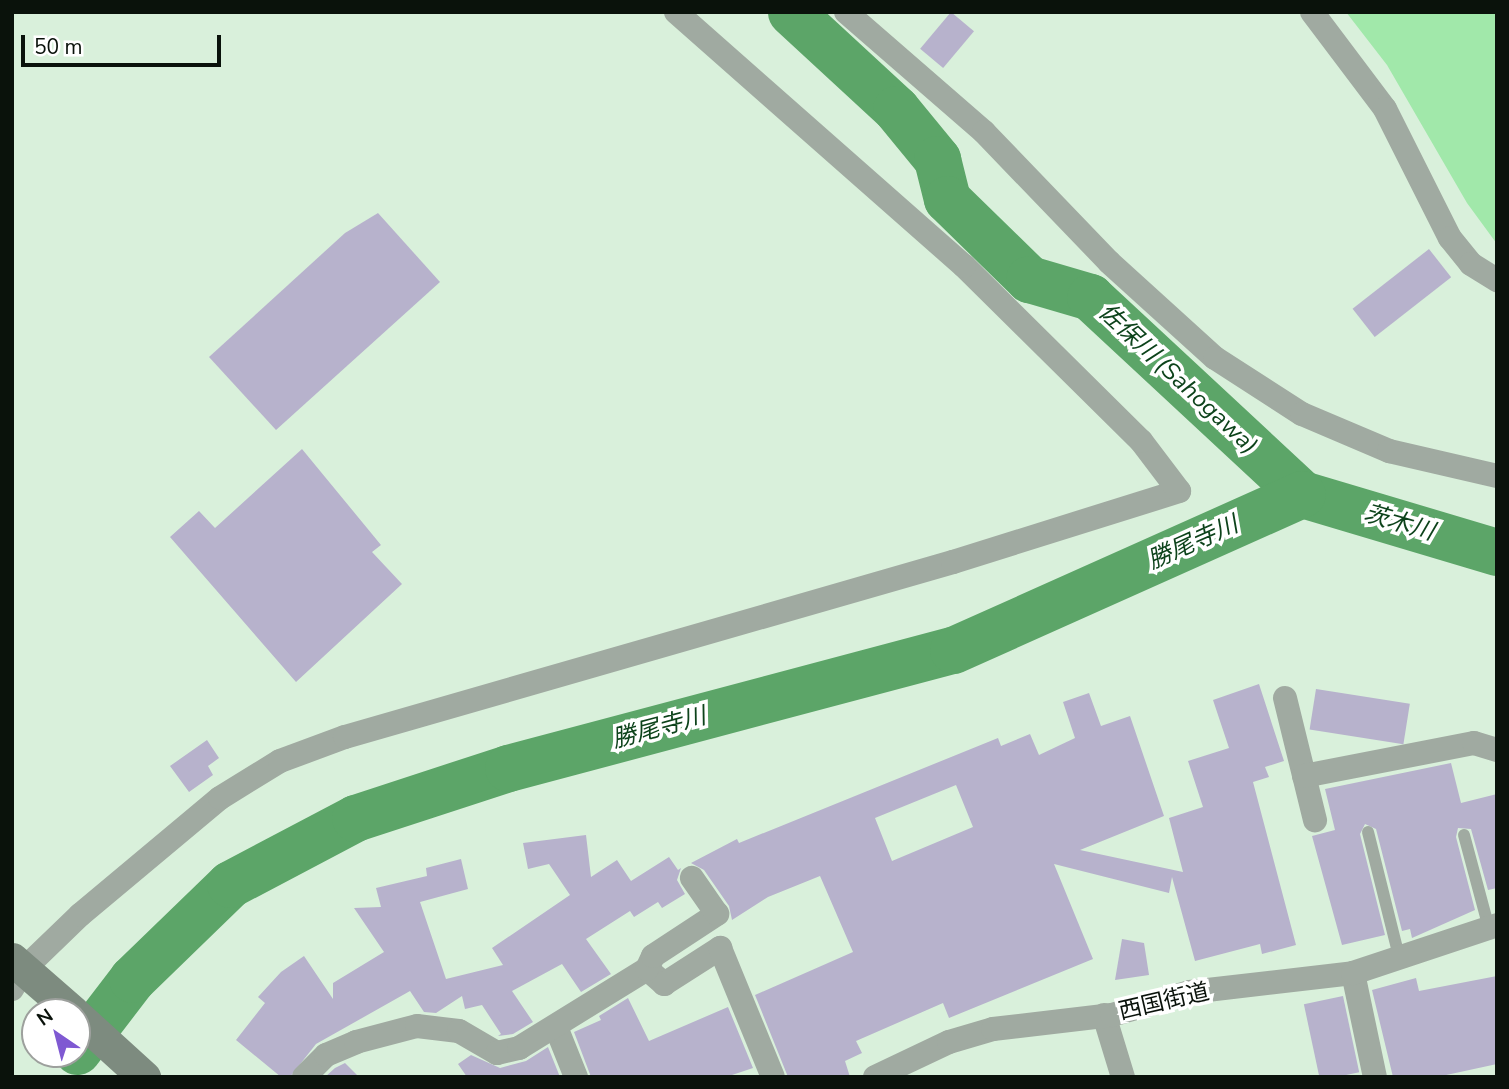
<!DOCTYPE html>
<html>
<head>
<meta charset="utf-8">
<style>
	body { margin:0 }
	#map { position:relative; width:1509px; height:1089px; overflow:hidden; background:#d9f0db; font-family:"Nunito Sans","Noto Sans JP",sans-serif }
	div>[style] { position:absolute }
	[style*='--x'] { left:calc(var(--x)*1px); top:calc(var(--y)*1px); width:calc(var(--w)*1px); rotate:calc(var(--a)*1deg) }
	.green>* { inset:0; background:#a1e8aa }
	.river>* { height:47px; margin:-23.5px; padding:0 23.5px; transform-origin:23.5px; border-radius:23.5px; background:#5ca568 }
	.building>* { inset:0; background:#b7b2cc; transform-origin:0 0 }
	.lane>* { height:12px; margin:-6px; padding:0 6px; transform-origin:6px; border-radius:6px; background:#a0aaa1 }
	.street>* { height:24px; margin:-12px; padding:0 12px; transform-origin:12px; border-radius:12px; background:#a0aaa1 }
	.secondary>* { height:33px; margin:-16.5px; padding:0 16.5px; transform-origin:16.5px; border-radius:16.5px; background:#7d8b7f }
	span { translate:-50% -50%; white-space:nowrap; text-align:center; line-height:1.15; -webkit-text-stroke:7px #fff; paint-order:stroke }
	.street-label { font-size:23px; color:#0a120b }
	.water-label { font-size:24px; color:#0d431b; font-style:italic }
	.frame { position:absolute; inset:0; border:14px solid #0a120b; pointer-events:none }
	.north { position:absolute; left:21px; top:998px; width:70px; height:70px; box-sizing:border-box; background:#fff; border:2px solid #9da09d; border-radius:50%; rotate:325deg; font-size:19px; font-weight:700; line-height:28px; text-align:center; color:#0a120b }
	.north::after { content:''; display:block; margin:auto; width:24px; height:32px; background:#7f59d2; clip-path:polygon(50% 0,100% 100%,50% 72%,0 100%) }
	.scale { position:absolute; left:21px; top:35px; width:200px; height:32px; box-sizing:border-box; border:4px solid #0a120b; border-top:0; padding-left:9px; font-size:21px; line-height:24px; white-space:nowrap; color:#0a120b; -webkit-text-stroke:5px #fff; paint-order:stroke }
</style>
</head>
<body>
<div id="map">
	<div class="green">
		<div style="clip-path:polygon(1346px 12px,1497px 12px,1497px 244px,1467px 203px,1387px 65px)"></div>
	</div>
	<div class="river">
		<div style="--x:791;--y:12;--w:143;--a:42.7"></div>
		<div style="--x:896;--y:109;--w:65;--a:50.6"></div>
		<div style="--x:937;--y:159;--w:41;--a:76"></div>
		<div style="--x:947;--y:199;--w:115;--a:44.3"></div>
		<div style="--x:1029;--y:279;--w:64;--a:16.4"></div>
		<div style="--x:1090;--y:297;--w:289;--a:42.9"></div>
		<div style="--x:1302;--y:494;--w:203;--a:16.6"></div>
		<div style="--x:77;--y:1051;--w:91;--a:-52.6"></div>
		<div style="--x:132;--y:979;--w:136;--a:-44.1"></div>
		<div style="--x:230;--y:884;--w:141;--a:-27.8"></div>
		<div style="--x:355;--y:818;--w:161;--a:-18.1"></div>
		<div style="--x:508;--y:768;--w:460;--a:-14.9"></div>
		<div style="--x:953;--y:650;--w:382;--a:-24.1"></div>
	</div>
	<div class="building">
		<div style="left:951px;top:12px;width:30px;height:48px;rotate:40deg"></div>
		<div style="clip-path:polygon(378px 213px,440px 282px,276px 430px,209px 357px,345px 233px)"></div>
		<div style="left:1429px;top:249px;width:36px;height:97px;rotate:52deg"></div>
		<div style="clip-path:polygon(302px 449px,381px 545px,372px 552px,402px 584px,296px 682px,170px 537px,199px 511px,215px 528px)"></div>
		<div style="clip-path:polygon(evenodd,1259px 684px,1284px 761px,1265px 767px,1269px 777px,1253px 782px,1296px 945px,1262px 954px,1260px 944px,1195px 961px,1172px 877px,1169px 893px,1054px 864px,1093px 959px,949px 1018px,943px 1003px,856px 1041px,862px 1053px,845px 1061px,850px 1077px,788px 1077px,755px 995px,853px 952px,820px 876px,768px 897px,732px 920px,729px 906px,704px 870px,691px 863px,737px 839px,739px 843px,998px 738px,1001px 746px,1030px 734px,1039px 755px,1075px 738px,1063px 702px,1089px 693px,1101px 726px,1130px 716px,1164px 816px,1080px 850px,1183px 872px,1169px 818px,1203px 807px,1188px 761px,1229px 748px,1213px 700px,1259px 684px,956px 785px,973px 827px,892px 861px,875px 818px,956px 785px)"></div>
		<div style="left:1316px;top:689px;width:95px;height:41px;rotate:9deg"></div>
		<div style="clip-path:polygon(207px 740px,219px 758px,208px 766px,213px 775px,189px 792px,170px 766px)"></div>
		<div style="clip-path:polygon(1451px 763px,1461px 803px,1497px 794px,1497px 888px,1488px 890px,1471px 829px,1458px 828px,1456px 837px,1475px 910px,1412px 938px,1410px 929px,1402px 931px,1376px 829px,1365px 824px,1360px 834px,1385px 935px,1342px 945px,1312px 836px,1335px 830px,1325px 789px)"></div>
		<div style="clip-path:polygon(586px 835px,591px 877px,617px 860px,631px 881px,669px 857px,678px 870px,681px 868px,677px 880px,685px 894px,662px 908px,658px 902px,634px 917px,630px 911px,586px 939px,611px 974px,581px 992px,562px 964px,512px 991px,533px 1022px,513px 1034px,498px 1036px,501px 1034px,482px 1005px,465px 1009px,462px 996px,436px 1013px,424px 1012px,410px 991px,316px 1044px,290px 1077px,281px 1077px,236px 1040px,265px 1003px,258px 997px,281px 972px,304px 956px,333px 999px,333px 983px,384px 952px,354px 908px,381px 907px,376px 888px,427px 876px,426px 868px,461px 859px,468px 889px,420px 902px,446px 979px,503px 965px,492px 948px,570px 895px,549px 864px,528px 869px,523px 843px)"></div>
		<div style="clip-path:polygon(1122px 939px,1144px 943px,1149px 975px,1115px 980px)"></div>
		<div style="clip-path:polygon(1497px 976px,1497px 1064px,1437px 1077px,1393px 1077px,1372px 990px,1416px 978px,1419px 991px)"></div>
		<div style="left:1343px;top:996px;width:78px;height:40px;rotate:78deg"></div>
		<div style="clip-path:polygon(628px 998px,649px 1041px,728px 1007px,753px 1068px,726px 1077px,591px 1077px,574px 1032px,601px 1020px,599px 1016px)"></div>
		<div style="clip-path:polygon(548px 1047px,560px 1077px,467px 1077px,458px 1064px,471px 1055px,500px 1068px,526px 1061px)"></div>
		<div style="clip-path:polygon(345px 1063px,359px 1077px,325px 1077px,335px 1068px)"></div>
	</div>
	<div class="lane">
		<div style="--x:1368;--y:832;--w:132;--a:76"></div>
		<div style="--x:1464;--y:835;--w:96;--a:75"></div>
	</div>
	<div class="street">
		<div style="--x:846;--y:12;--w:183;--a:41"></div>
		<div style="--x:984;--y:132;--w:180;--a:46.1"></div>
		<div style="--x:1109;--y:262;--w:143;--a:42.2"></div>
		<div style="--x:1215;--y:358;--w:103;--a:32.8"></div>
		<div style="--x:1302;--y:414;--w:95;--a:23"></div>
		<div style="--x:1389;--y:451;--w:111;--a:13"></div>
		<div style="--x:1312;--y:12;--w:121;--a:53"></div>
		<div style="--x:1385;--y:109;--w:144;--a:63.3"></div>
		<div style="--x:1450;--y:238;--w:33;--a:51"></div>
		<div style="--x:1471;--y:264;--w:31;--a:32"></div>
		<div style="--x:1285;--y:698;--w:126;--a:76.2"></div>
		<div style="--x:1304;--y:776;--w:173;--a:-11"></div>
		<div style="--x:1474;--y:743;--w:24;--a:17"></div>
		<div style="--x:647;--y:969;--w:23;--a:41"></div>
		<div style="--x:664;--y:984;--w:67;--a:-32.7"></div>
		<div style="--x:720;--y:948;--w:139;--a:67.7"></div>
		<div style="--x:1353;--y:973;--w:106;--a:78.1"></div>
		<div style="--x:12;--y:989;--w:23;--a:-59"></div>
		<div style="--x:24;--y:969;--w:78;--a:-44"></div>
		<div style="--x:80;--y:915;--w:182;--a:-39.9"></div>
		<div style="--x:220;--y:798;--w:70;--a:-31.7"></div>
		<div style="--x:280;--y:761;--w:69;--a:-20.3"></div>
		<div style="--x:345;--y:737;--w:633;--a:-16.06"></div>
		<div style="--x:953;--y:562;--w:237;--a:-17.4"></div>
		<div style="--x:1179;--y:491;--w:63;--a:-127.2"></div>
		<div style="--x:1141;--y:441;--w:249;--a:-135.3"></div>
		<div style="--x:964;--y:266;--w:384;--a:-138.6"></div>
		<div style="--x:1104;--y:1015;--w:65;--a:73"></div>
		<div style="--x:556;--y:1027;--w:54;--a:68.2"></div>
		<div style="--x:304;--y:1077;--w:31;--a:-45"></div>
		<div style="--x:326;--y:1055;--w:33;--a:-23"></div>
		<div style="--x:356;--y:1042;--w:63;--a:-14.7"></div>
		<div style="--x:417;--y:1026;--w:42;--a:6.8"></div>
		<div style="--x:459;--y:1031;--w:44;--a:30.1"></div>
		<div style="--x:497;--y:1053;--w:23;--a:-13"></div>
		<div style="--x:519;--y:1048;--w:150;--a:-31.7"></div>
		<div style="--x:647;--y:969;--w:14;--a:-65"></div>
		<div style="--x:653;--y:956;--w:77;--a:-33.3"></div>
		<div style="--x:717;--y:914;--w:44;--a:-124.8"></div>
		<div style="--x:875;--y:1077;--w:82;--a:-25.3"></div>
		<div style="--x:949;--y:1042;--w:46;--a:-16.5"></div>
		<div style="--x:993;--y:1029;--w:120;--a:-6.7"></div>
		<div style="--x:1112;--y:1015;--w:81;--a:-16.4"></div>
		<div style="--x:1190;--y:992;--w:164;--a:-6.6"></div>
		<div style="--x:1353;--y:973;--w:152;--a:-18.4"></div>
	</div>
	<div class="secondary">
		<div style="--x:12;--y:959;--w:81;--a:41"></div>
		<div style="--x:77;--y:1016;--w:91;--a:42.3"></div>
	</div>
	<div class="street-label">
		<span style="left:1164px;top:1002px;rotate:-13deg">西国街道</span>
	</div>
	<div class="water-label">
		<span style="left:1178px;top:379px;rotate:43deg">佐保川 (Sahogawa)</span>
		<span style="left:1399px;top:523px;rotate:16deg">茨木川</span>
		<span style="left:1193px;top:543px;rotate:-24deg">勝尾寺川</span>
		<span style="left:659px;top:728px;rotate:-15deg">勝尾寺川</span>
	</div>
	<div class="frame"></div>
	<div class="north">N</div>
	<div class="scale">50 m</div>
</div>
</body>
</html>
